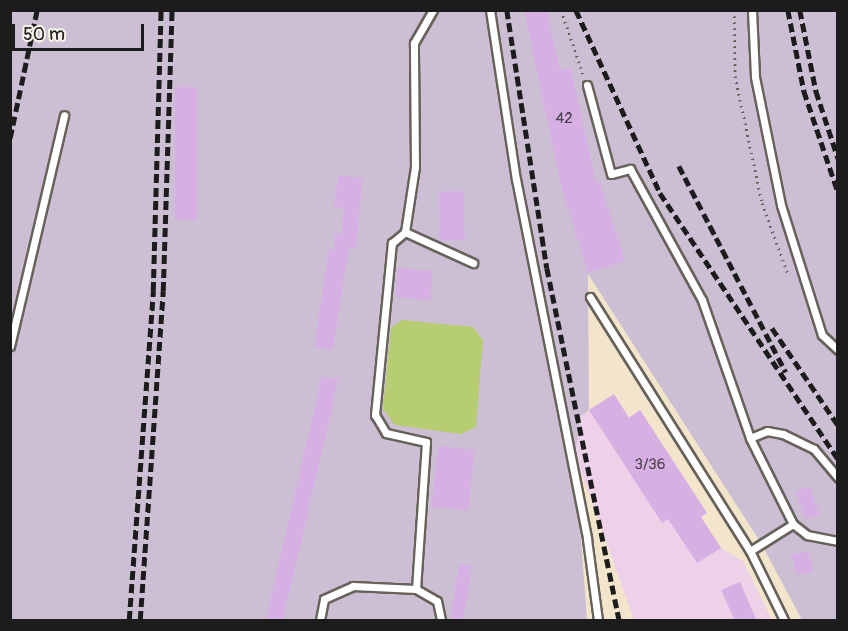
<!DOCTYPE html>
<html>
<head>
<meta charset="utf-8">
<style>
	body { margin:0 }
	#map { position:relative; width:848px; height:631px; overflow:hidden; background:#f3e5cc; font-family:Pangolin,sans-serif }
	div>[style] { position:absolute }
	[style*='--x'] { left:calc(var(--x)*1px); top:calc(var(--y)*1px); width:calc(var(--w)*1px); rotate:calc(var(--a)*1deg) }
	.built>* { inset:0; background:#edd1e9 }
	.industrial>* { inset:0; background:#ccbfd4 }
	.green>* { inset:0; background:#b7cd71 }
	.building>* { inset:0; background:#d7b0e3; transform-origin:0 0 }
	.path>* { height:3px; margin-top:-1.5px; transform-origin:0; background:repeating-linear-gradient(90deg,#67625a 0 1.5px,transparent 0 6px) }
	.roads { filter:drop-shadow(2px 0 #67625a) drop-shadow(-2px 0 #67625a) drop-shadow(0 2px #67625a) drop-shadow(0 -2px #67625a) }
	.lane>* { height:7px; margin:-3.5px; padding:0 3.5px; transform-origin:3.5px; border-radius:3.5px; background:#fff }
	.rail>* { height:4.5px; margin-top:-2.25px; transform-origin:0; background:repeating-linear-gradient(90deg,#1c1c1c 0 9px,transparent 0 13.5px) }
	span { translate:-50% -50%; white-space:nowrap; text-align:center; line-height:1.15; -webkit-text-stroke:4.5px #f7f3e8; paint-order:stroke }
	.number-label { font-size:15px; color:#4b414e }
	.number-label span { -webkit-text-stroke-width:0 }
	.frame { position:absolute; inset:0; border:12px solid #1c1c1c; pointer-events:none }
	.scale { position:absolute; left:12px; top:24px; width:132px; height:27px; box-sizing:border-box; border:3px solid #1c1c1c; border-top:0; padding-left:8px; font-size:18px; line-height:21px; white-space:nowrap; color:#1c1c1c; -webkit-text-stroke:4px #f7f3e8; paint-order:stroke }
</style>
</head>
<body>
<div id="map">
	<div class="built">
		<div style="clip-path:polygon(614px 394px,629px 417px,640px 410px,707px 513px,701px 517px,721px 548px,743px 561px,772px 620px,634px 620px,575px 455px,581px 416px)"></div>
	</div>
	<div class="industrial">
		<div style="clip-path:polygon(10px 11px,837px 11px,837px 620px,802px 620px,761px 543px,588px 274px,589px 410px,581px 416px,575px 455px,587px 620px,11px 620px)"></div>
	</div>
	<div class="green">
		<div style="clip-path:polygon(402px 320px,473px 327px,483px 340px,476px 427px,461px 434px,395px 425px,383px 409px,391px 328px)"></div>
	</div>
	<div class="building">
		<div style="clip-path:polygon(524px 10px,547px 10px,560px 70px,571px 68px,596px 183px,600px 182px,625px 261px,588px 273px,560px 182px)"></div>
		<div style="left:175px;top:87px;width:22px;height:133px"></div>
		<div style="clip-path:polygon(338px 175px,363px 178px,356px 248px,349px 247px,333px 350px,314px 347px,329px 249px,334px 249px,335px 234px,341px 234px,344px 208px,334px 207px)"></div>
		<div style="left:464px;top:191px;width:49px;height:25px;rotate:89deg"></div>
		<div style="left:398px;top:268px;width:35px;height:29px;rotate:5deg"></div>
		<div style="left:322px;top:376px;width:17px;height:250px;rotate:13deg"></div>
		<div style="clip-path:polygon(614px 394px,629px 418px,640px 410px,707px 513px,701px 517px,721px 548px,697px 563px,668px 519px,662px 523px,589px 410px)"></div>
		<div style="left:438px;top:446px;width:37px;height:61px;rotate:6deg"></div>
		<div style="left:809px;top:486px;width:30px;height:15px;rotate:69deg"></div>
		<div style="left:808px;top:551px;width:21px;height:17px;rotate:76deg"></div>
		<div style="left:459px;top:564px;width:13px;height:58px;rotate:9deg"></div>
		<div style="clip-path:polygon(740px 582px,757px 621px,735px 621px,721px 590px)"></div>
	</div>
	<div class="path">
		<div style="--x:561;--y:10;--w:68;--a:71"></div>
		<div style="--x:734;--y:10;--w:66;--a:89.1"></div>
		<div style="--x:735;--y:76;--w:130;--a:78"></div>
		<div style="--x:762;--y:203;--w:76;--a:69.9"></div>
	</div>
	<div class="roads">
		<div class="lane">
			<div style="--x:490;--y:10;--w:171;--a:81.3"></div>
			<div style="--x:516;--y:179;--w:367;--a:78.8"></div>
			<div style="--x:587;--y:539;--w:82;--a:82.3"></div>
			<div style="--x:752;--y:10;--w:67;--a:87.4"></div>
			<div style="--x:755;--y:77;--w:131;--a:78.5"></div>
			<div style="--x:781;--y:205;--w:136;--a:72.5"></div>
			<div style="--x:822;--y:335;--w:22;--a:43"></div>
			<div style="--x:587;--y:85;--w:92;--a:74.9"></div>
			<div style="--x:611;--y:174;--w:20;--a:-15"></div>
			<div style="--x:630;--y:169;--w:149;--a:61.2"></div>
			<div style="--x:702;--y:300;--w:146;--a:70.8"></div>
			<div style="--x:405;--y:232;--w:66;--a:-81.3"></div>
			<div style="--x:415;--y:167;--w:124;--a:-90.5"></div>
			<div style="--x:414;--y:43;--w:38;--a:-60"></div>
			<div style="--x:590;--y:297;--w:300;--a:57.8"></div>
			<div style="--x:10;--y:346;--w:237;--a:-76.8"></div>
			<div style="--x:793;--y:524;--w:96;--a:-116.6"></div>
			<div style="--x:750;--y:438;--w:18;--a:-22"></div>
			<div style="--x:767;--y:431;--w:16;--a:11"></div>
			<div style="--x:783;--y:434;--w:34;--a:26"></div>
			<div style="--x:814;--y:449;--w:38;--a:50"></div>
			<div style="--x:416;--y:589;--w:147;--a:-86.1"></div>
			<div style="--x:426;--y:442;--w:41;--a:-167.3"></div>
			<div style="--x:386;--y:433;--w:21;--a:-121"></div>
			<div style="--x:375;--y:415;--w:173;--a:-84.4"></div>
			<div style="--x:392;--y:243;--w:17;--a:-40"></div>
			<div style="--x:405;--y:232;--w:75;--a:24.5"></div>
			<div style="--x:320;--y:620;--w:21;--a:-79"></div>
			<div style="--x:324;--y:599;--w:32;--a:-24"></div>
			<div style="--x:353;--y:586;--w:63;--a:2.7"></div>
			<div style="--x:416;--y:589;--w:24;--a:30"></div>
			<div style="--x:437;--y:601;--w:19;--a:78"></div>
			<div style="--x:784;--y:620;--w:77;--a:-116.2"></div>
			<div style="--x:750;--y:551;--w:51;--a:-32.1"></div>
			<div style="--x:793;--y:524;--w:18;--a:38"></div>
			<div style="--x:807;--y:535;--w:32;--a:11"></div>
		</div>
	</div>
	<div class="rail">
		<div style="--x:507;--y:10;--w:261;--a:81.2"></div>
		<div style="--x:547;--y:268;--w:359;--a:78.4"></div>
		<div style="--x:576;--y:10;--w:201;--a:65.3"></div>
		<div style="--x:660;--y:193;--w:320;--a:56.2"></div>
		<div style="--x:788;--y:10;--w:83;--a:78.8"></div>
		<div style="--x:804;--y:91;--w:107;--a:71.4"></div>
		<div style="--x:800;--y:10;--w:83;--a:78.8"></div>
		<div style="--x:816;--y:91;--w:71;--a:71.8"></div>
		<div style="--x:10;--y:138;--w:131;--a:-78.1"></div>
		<div style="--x:679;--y:166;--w:232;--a:62.6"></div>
		<div style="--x:772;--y:328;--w:117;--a:55.8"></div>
		<div style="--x:129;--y:620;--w:330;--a:-85.8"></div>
		<div style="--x:153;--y:291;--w:281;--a:-88.4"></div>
		<div style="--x:140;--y:620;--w:330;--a:-86"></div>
		<div style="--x:163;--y:291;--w:281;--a:-88.2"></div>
	</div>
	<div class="number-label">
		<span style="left:564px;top:119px">42</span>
		<span style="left:650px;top:465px">3/36</span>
	</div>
	<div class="frame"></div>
	<div class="scale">50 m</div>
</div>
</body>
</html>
